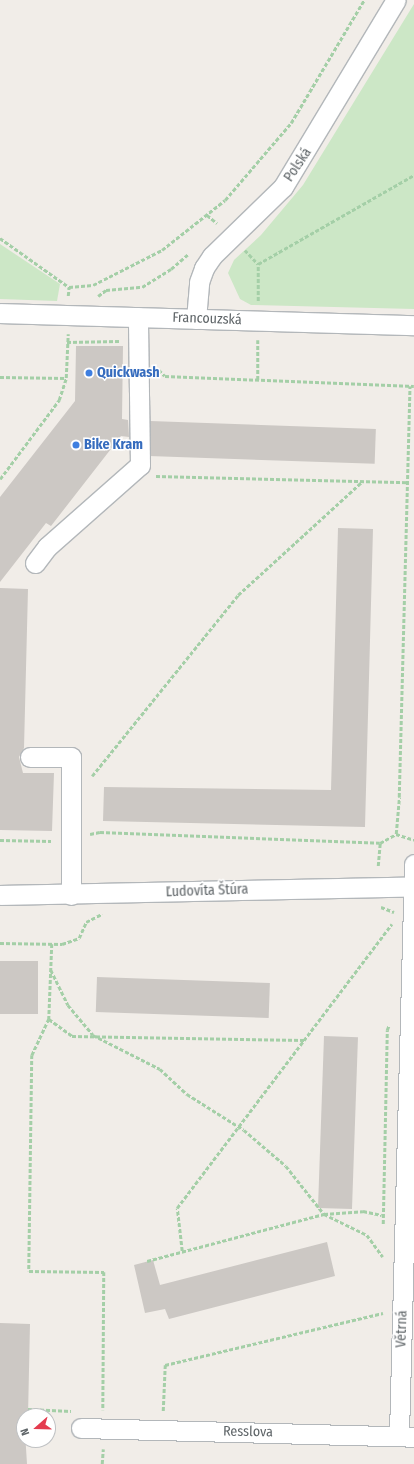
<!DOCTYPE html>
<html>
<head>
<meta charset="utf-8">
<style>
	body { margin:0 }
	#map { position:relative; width:414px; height:1464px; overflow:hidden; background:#f1ede8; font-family:"Fira Sans Condensed",sans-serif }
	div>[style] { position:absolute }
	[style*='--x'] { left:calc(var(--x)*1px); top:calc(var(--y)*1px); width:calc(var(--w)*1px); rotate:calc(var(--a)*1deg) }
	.green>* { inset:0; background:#cce7c6 }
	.building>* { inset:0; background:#ccc8c4; transform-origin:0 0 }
	.path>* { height:2.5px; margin-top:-1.25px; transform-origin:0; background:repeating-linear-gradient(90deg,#a4cfa7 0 4px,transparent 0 6px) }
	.roads { filter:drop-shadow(1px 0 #b3b7ba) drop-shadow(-1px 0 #b3b7ba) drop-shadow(0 1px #b3b7ba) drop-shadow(0 -1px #b3b7ba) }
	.street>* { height:19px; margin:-9.5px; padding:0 9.5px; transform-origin:9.5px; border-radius:9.5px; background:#fff }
	.dots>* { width:11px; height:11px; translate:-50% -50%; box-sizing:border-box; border:2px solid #fff; border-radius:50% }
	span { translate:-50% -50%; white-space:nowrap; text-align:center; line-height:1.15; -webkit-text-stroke:3px #fff; paint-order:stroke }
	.street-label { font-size:14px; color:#5f6568 }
	.shop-label { font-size:14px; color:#366cbe; font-weight:700 }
	.left { translate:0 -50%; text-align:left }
	.north { position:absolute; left:16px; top:1408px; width:40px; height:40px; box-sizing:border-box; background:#fff; border:1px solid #bfc1c3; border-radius:50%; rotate:250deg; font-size:11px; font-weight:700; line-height:16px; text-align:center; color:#5f6568 }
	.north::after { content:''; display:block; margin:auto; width:14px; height:18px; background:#e43b4e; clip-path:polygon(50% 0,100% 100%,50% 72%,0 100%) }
</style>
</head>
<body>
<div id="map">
	<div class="green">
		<div style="clip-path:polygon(414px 4px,414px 309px,251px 305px,240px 299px,228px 273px,234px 260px,261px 235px,303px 185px)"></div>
		<div style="clip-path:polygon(0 244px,60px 284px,57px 301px,0 299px)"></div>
	</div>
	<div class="building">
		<div style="clip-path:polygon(76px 346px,123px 346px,122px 419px,128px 420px,129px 437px,121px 436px,51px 526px,46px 523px,0 582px,0 497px,75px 401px)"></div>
		<div style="left:150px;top:421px;width:226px;height:35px;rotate:2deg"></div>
		<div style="clip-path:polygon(338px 528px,373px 529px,365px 827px,103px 821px,104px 787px,331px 790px)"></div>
		<div style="clip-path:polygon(0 588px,28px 589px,24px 748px,19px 757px,23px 773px,54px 773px,52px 831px,0 830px)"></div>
		<div style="left:0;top:961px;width:38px;height:53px"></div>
		<div style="left:97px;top:977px;width:173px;height:35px;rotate:2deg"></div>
		<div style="left:324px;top:1036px;width:34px;height:172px;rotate:2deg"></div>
		<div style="clip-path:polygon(327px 1242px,335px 1276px,169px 1319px,165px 1309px,145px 1313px,134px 1265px,153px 1260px,160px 1285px)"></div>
		<div style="clip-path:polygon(0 1323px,30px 1324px,28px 1416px,24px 1416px,27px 1464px,0 1464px)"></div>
	</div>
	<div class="path">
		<div style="--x:207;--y:215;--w:13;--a:39"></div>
		<div style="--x:0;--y:238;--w:85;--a:35.4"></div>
		<div style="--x:69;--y:287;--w:24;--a:-5"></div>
		<div style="--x:93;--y:285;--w:77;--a:-26.9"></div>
		<div style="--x:162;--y:250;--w:80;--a:-38.4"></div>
		<div style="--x:225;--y:200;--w:101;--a:-49.4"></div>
		<div style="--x:291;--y:123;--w:143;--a:-59.3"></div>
		<div style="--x:245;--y:250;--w:19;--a:47"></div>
		<div style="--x:68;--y:296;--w:9;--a:-84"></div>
		<div style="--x:98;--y:296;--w:10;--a:-37"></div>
		<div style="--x:106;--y:290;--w:36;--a:-5"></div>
		<div style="--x:142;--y:287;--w:34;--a:-32"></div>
		<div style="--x:171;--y:269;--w:23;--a:-41"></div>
		<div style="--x:258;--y:301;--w:37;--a:-90"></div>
		<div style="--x:258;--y:264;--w:180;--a:-29.7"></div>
		<div style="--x:258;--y:340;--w:40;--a:90"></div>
		<div style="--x:67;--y:342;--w:52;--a:-1.1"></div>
		<div style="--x:159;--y:370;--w:8;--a:45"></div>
		<div style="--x:165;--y:376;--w:249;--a:2.3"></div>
		<div style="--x:0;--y:377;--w:66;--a:0.9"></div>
		<div style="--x:66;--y:378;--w:44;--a:-87.4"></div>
		<div style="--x:156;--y:476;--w:252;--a:1.4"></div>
		<div style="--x:0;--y:479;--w:99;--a:-53.2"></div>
		<div style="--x:59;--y:400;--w:23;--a:-72"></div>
		<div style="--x:92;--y:776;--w:233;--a:-51.1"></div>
		<div style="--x:238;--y:595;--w:169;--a:-42.4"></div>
		<div style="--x:90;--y:834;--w:10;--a:-11"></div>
		<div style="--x:100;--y:832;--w:280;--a:2.2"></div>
		<div style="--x:380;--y:843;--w:18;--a:-29"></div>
		<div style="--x:396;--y:834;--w:37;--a:-85"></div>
		<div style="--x:399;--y:797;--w:411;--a:-88.5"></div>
		<div style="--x:396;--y:834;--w:19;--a:18"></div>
		<div style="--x:0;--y:840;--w:51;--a:1.1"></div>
		<div style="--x:378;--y:866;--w:23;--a:-85"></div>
		<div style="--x:381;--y:907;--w:14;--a:21"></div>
		<div style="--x:0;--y:943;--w:62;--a:0.9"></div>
		<div style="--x:62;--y:944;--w:18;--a:-19"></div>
		<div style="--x:79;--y:938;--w:17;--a:-66"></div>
		<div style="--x:86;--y:922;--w:18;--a:-27"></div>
		<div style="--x:52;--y:944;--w:75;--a:92.3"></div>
		<div style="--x:49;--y:1019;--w:40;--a:115"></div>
		<div style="--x:32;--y:1055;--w:216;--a:90.8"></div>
		<div style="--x:29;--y:1271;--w:75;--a:0.8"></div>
		<div style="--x:104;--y:1272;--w:138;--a:90.4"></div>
		<div style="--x:51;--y:970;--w:39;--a:64"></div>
		<div style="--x:68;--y:1005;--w:39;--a:50"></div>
		<div style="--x:93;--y:1035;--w:75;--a:26.9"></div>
		<div style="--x:160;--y:1069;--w:37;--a:43"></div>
		<div style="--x:187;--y:1094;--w:67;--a:32.3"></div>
		<div style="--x:244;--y:1130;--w:55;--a:40.6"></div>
		<div style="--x:286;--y:1166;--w:61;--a:51.6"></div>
		<div style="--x:324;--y:1214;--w:48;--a:26"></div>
		<div style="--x:367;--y:1235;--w:27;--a:54"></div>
		<div style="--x:49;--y:1019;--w:29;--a:36"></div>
		<div style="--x:72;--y:1036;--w:233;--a:1"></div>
		<div style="--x:383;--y:1224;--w:194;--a:-88.8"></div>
		<div style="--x:387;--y:1030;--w:5;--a:-68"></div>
		<div style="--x:182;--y:1251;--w:43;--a:-96.6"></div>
		<div style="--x:177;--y:1208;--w:356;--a:-52.9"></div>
		<div style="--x:147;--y:1261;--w:183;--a:-14.9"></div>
		<div style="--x:324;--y:1214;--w:39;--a:-4"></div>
		<div style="--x:363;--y:1211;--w:19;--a:12"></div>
		<div style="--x:28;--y:1409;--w:43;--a:2.7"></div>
		<div style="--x:163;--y:1411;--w:46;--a:-87.5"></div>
		<div style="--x:165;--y:1365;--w:224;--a:-13.4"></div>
		<div style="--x:102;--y:1464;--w:15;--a:-86"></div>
	</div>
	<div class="roads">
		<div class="street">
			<div style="--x:0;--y:313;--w:414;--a:1.7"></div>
			<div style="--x:196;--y:319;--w:37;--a:-85"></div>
			<div style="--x:199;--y:282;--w:15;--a:-70"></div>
			<div style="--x:204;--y:268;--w:14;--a:-56"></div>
			<div style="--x:212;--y:256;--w:99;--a:-44.2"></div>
			<div style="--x:283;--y:187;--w:218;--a:-58.9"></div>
			<div style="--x:35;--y:563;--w:20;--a:-53"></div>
			<div style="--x:47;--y:547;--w:124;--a:-41.4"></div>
			<div style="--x:140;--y:465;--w:148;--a:-90.8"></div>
			<div style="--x:30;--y:757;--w:41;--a:0"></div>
			<div style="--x:71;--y:757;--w:138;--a:90"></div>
			<div style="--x:0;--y:895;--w:414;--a:-1.2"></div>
			<div style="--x:81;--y:1428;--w:333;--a:1.5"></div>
			<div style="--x:399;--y:1434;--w:570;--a:-88.49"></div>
		</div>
	</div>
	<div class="dots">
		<div style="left:89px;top:373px;background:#3f7fe0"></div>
		<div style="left:76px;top:445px;background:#3f7fe0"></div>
	</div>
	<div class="street-label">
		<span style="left:298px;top:165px;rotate:-56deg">Polská</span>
		<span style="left:207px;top:319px;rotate:2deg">Francouzská</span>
		<span style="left:207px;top:891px;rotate:-2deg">Ľudovíta Štúra</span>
		<span style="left:402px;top:1329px;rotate:-88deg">Větrná</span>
		<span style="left:248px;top:1432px;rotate:1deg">Resslova</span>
	</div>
	<div class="shop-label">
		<span class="left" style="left:97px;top:373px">Quickwash</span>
		<span class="left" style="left:84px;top:445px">Bike Kram</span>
	</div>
	<div class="north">N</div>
</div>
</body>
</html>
